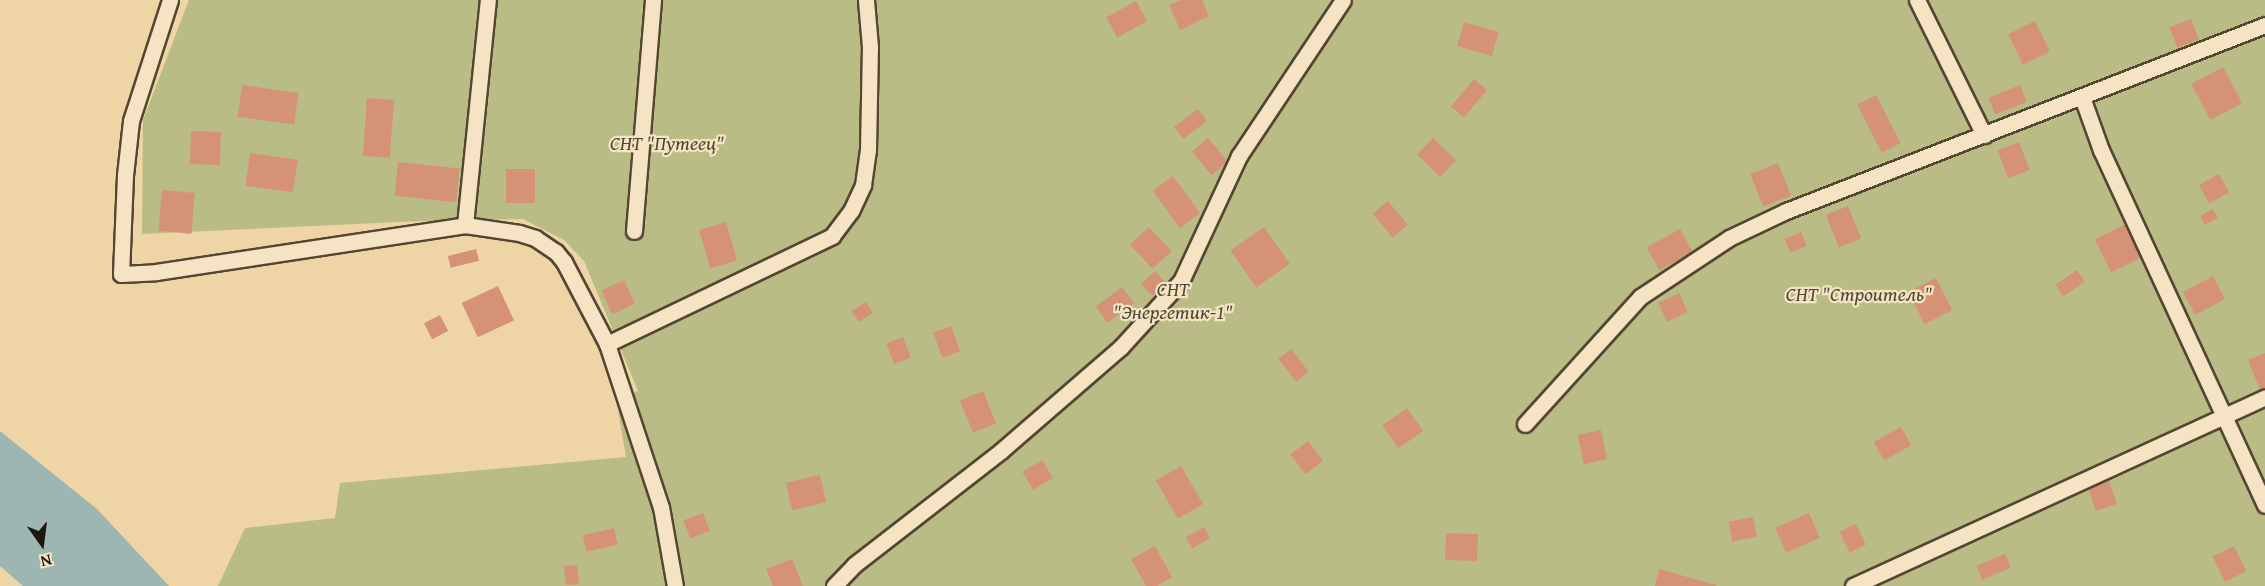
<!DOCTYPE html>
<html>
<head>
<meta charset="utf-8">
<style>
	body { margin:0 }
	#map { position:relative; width:2265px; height:586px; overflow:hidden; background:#efd4a5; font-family:"Gentium Book Plus",serif }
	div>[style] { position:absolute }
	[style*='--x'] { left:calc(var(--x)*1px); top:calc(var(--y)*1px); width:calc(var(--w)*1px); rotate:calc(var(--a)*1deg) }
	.green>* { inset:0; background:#babc85 }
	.water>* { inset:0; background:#9db6b1 }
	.building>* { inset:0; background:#d59277; transform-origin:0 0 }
	.roads { filter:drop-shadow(2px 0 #534632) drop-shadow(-2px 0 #534632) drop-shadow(0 2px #534632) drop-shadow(0 -2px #534632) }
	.service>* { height:15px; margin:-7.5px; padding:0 7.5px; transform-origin:7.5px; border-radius:7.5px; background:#f5e3c4 }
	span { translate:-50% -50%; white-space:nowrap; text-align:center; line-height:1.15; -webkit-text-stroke:4.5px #f5e3c4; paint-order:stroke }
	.park-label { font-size:20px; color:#4e4830; font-style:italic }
	.north { position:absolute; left:12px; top:514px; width:60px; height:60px; -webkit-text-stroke:4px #f5e3c4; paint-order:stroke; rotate:166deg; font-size:16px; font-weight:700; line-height:24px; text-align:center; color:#1f160c }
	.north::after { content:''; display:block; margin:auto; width:21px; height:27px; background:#1f160c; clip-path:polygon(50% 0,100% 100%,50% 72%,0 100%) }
</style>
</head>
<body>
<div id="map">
	<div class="green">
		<div style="clip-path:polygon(189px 0,2265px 0,2265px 586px,218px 586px,245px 528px,335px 518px,340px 483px,626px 457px,616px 399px,638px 391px,584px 261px,564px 240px,523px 219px,421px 221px,142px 234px,143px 120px)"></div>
	</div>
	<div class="water">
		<div style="clip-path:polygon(0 431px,97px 509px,169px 586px,23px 586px,0 566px)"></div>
	</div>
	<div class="building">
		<div style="clip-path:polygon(1181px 0,1202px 0,1209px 16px,1180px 30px,1169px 5px)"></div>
		<div style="left:1136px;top:1px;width:23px;height:34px;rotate:61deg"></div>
		<div style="left:2191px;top:19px;width:22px;height:23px;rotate:69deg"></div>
		<div style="left:2035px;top:21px;width:34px;height:30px;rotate:64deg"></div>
		<div style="left:1464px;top:22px;width:36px;height:25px;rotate:16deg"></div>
		<div style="left:2223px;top:67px;width:41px;height:36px;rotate:62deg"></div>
		<div style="left:1474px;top:79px;width:17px;height:36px;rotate:40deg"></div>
		<div style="left:242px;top:85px;width:57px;height:32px;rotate:8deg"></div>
		<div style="left:2020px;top:85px;width:18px;height:34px;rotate:68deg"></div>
		<div style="left:1876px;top:95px;width:54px;height:21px;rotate:63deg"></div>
		<div style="left:367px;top:98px;width:27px;height:58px;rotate:4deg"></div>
		<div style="left:1198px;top:109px;width:15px;height:30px;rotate:53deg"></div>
		<div style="left:191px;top:131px;width:30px;height:33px;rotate:2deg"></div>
		<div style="left:1208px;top:138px;width:31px;height:21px;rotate:50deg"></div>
		<div style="left:1433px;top:138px;width:32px;height:23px;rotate:44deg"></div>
		<div style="left:2019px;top:142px;width:30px;height:23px;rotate:69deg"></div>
		<div style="left:250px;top:153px;width:48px;height:33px;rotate:8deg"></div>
		<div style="left:398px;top:162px;width:62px;height:34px;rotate:6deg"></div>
		<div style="left:1778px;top:163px;width:35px;height:30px;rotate:68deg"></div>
		<div style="left:506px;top:169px;width:29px;height:34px"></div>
		<div style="left:2219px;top:174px;width:21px;height:23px;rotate:61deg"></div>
		<div style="left:1173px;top:176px;width:46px;height:25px;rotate:54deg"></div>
		<div style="left:162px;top:190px;width:33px;height:41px;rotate:5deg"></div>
		<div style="left:1388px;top:201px;width:31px;height:20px;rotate:50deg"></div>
		<div style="left:1848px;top:206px;width:35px;height:24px;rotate:68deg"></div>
		<div style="left:2213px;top:209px;width:10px;height:15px;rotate:61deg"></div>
		<div style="left:726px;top:222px;width:40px;height:28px;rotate:74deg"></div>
		<div style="left:2128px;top:223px;width:37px;height:37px;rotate:64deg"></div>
		<div style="left:1149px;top:227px;width:33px;height:26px;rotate:47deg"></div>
		<div style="left:1264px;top:227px;width:45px;height:41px;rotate:55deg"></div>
		<div style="left:1680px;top:229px;width:26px;height:38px;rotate:61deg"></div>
		<div style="left:1801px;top:232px;width:15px;height:18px;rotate:67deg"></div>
		<div style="left:476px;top:249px;width:12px;height:29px;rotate:76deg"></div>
		<div style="left:2077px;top:270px;width:14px;height:26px;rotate:56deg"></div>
		<div style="left:1155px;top:271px;width:16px;height:19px;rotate:47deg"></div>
		<div style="left:2213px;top:276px;width:26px;height:34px;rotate:62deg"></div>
		<div style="left:1936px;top:278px;width:36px;height:31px;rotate:63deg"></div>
		<div style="left:624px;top:280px;width:26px;height:25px;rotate:65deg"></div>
		<div style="left:498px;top:286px;width:38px;height:40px;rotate:65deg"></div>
		<div style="left:1122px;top:287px;width:20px;height:33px;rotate:53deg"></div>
		<div style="left:1679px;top:293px;width:21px;height:23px;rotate:65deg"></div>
		<div style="left:866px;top:302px;width:13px;height:17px;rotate:58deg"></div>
		<div style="left:440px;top:315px;width:18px;height:18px;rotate:63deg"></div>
		<div style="left:951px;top:326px;width:27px;height:19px;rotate:70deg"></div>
		<div style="left:903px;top:337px;width:22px;height:18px;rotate:69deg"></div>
		<div style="left:1291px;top:349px;width:29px;height:16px;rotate:52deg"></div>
		<div style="clip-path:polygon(2265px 353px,2265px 388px,2260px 390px,2248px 360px)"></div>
		<div style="left:983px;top:391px;width:35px;height:25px;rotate:68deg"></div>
		<div style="left:1407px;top:408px;width:28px;height:30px;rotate:55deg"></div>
		<div style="left:1901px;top:427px;width:21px;height:31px;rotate:61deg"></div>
		<div style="left:1601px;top:430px;width:30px;height:24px;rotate:78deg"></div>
		<div style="left:1308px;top:441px;width:25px;height:22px;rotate:53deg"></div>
		<div style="left:1042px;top:460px;width:21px;height:23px;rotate:59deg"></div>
		<div style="left:1181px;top:466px;width:44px;height:29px;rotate:60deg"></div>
		<div style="left:820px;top:475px;width:28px;height:35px;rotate:77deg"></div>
		<div style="left:2109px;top:481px;width:24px;height:22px;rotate:71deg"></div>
		<div style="left:703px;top:513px;width:19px;height:21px;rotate:69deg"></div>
		<div style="left:1809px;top:513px;width:27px;height:37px;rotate:66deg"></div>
		<div style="left:1753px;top:517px;width:20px;height:25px;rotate:79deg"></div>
		<div style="left:1856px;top:524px;width:23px;height:18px;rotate:65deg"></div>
		<div style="left:1204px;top:527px;width:13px;height:21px;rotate:61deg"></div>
		<div style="left:614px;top:528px;width:17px;height:32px;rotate:77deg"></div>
		<div style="left:1446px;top:533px;width:32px;height:27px;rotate:2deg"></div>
		<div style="clip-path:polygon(1155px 546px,1172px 577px,1157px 586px,1146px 586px,1131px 559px)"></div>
		<div style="left:2234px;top:546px;width:28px;height:24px;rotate:64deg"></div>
		<div style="left:2005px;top:554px;width:15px;height:31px;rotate:67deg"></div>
		<div style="clip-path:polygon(792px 559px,803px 586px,773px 586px,766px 569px)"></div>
		<div style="left:577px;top:565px;width:19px;height:13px;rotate:84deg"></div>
		<div style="clip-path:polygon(1659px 569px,1716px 585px,1716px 586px,1655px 586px)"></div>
	</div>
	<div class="roads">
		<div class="service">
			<div style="--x:170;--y:0;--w:127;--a:107.9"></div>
			<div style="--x:131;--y:121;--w:54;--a:96.3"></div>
			<div style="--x:125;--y:175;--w:99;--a:92.3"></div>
			<div style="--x:121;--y:274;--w:35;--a:-3"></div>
			<div style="--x:156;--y:272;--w:313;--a:-8.6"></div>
			<div style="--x:465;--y:225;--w:55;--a:8.4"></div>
			<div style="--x:519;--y:233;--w:17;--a:17"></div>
			<div style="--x:535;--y:238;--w:25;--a:34"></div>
			<div style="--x:556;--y:252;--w:13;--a:51"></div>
			<div style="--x:564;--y:262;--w:93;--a:62.3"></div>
			<div style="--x:607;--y:344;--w:172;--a:71.7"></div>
			<div style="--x:661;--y:507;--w:80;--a:80"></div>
			<div style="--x:1917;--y:0;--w:151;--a:63.6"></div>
			<div style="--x:2082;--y:97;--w:56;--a:70.3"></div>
			<div style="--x:2101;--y:150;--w:391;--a:65.2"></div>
			<div style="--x:465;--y:225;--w:226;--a:-84.2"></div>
			<div style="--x:634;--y:231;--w:232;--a:-85.3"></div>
			<div style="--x:607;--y:344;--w:250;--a:-25.6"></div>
			<div style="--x:832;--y:236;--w:31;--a:-53"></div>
			<div style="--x:851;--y:211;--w:29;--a:-65"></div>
			<div style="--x:863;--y:185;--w:35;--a:-82"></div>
			<div style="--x:868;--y:150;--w:103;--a:-88.9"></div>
			<div style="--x:870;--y:47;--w:47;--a:-94.9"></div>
			<div style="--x:1525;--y:424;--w:171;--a:-47.8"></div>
			<div style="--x:1640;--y:297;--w:107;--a:-33.5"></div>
			<div style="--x:1729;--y:238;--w:63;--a:-25.3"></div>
			<div style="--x:1786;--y:211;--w:514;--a:-21.22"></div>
			<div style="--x:834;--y:586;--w:29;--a:-46"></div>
			<div style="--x:854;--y:565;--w:187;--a:-37.8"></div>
			<div style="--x:1002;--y:450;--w:157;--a:-40.9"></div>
			<div style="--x:1121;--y:347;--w:89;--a:-47.7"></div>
			<div style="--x:1181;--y:281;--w:138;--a:-65.1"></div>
			<div style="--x:1239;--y:156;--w:187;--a:-56.3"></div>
			<div style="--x:1853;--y:586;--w:453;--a:-24.6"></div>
		</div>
	</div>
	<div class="park-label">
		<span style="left:667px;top:142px">СНТ "Путеец"</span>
		<span style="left:1173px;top:300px">СНТ<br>"Энергетик-1"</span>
		<span style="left:1859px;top:293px">СНТ "Строитель"</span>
	</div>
	<div class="north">N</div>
</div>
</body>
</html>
